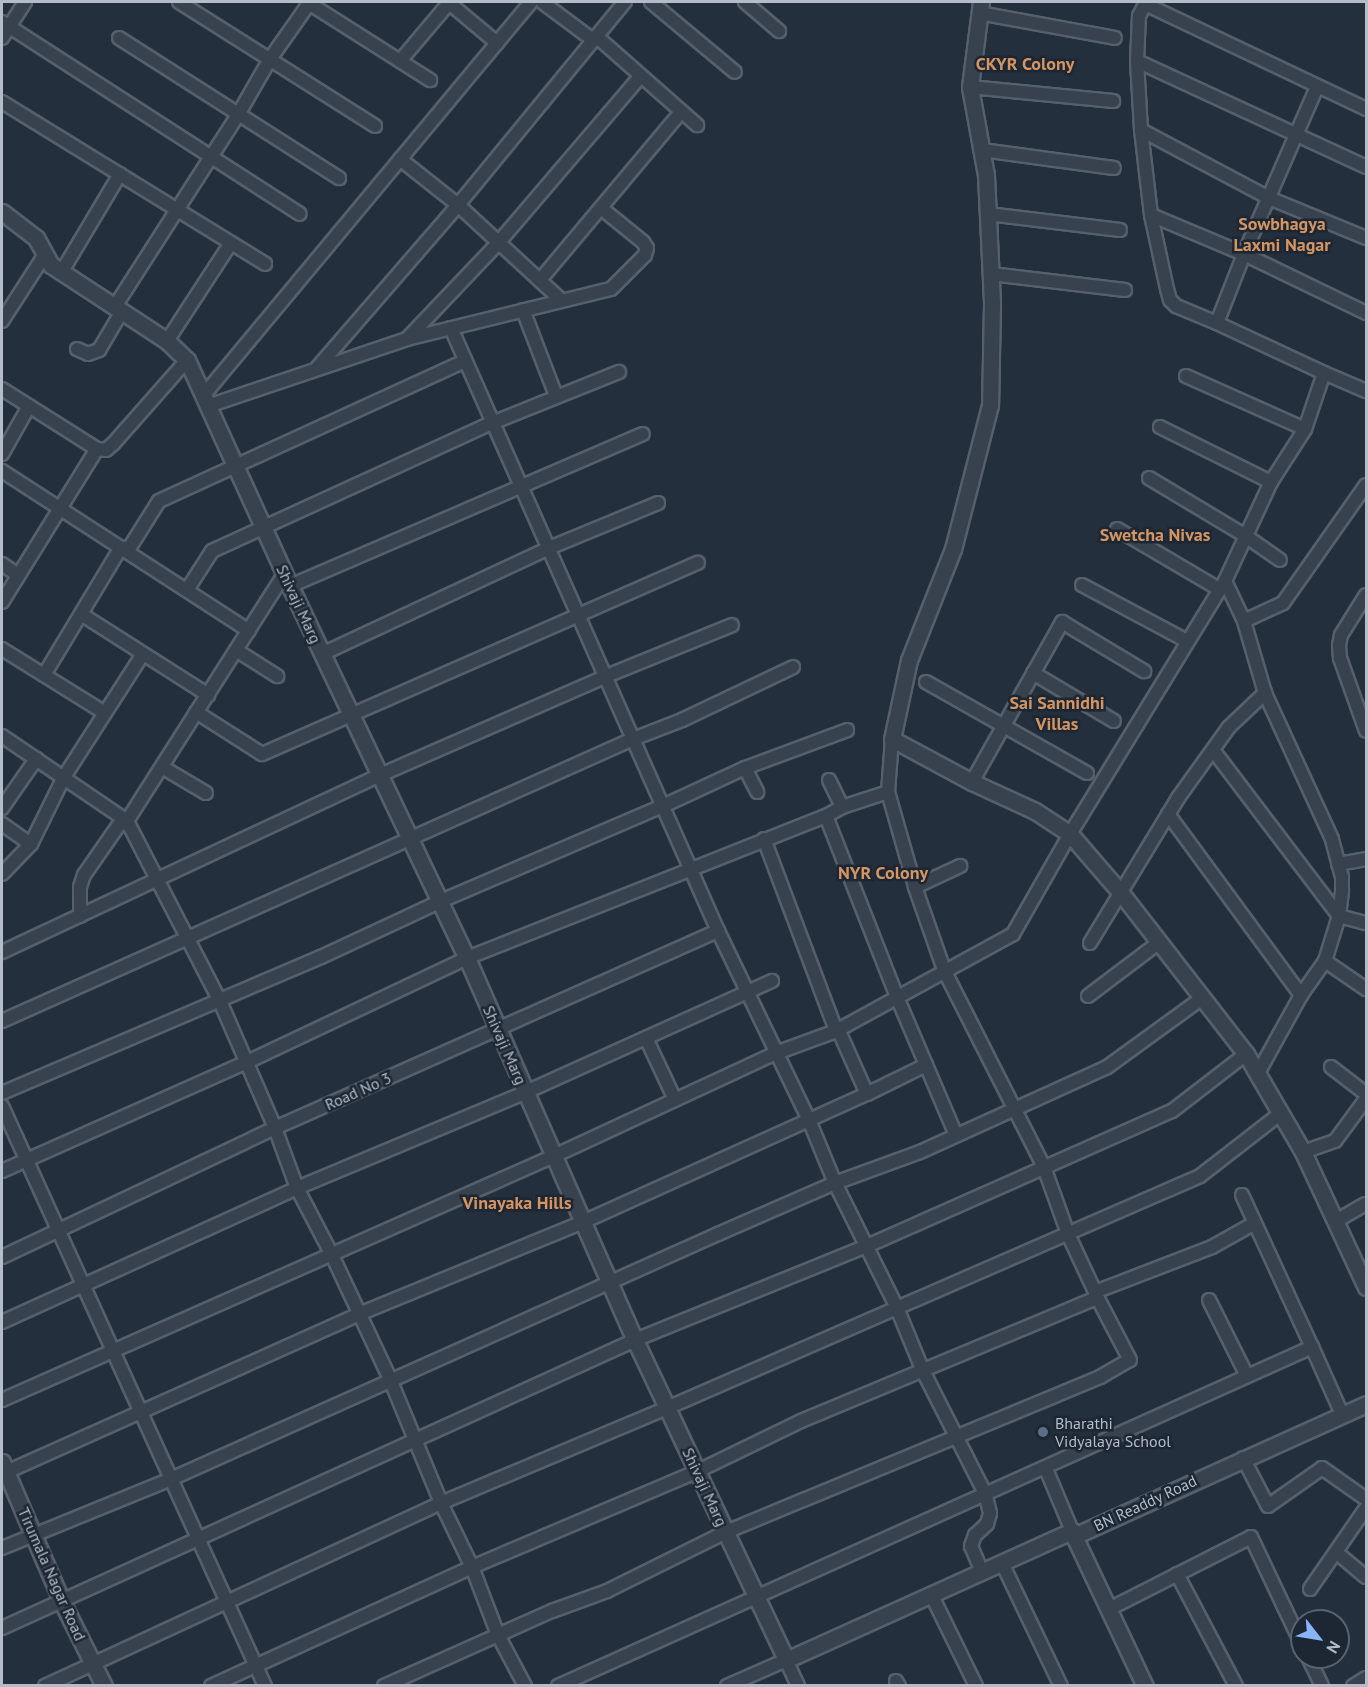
<!DOCTYPE html>
<html>
<head>
<meta charset="utf-8">
<style>
	body { margin:0 }
	#map { position:relative; width:1368px; height:1687px; overflow:hidden; background:#242f3e; font-family:"PT Sans",sans-serif }
	div>[style] { position:absolute }
	[style*='--x'] { left:calc(var(--x)*1px); top:calc(var(--y)*1px); width:calc(var(--w)*1px); rotate:calc(var(--a)*1deg) }
	.roads { filter:drop-shadow(2px 0 #565f6c) drop-shadow(-2px 0 #565f6c) drop-shadow(0 2px #565f6c) drop-shadow(0 -2px #565f6c) }
	.minor>* { height:12px; margin:-6px; padding:0 6px; transform-origin:6px; border-radius:6px; background:#38414e }
	.tertiary>* { height:15px; margin:-7.5px; padding:0 7.5px; transform-origin:7.5px; border-radius:7.5px; background:#38414e }
	.dots>* { width:16px; height:16px; translate:-50% -50%; box-sizing:border-box; border:3px solid #1d2633; border-radius:50% }
	span { translate:-50% -50%; white-space:nowrap; text-align:center; line-height:1.15; -webkit-text-stroke:5px #1d2633; paint-order:stroke }
	.street-label { font-size:16px; color:#b4bcc9 }
	.poi-label { font-size:16px; color:#b4bcc9 }
	.left { translate:0 -50%; text-align:left }
	.neighbourhood-label { font-size:18px; color:#d59563; font-weight:700 }
	.frame { position:absolute; inset:0; border:3px solid #b4bcc9; pointer-events:none }
	.north { position:absolute; left:1290px; top:1609px; width:60px; height:60px; box-sizing:border-box; background:#1d2633; border:2px solid #59626f; border-radius:50%; rotate:121deg; font-size:16px; font-weight:700; line-height:24px; text-align:center; color:#b4bcc9 }
	.north::after { content:''; display:block; margin:auto; width:21px; height:27px; background:#8ab4f8; clip-path:polygon(50% 0,100% 100%,50% 72%,0 100%) }
</style>
</head>
<body>
<div id="map">
	<div class="roads">
		<div class="minor">
			<div style="--x:179;--y:2;--w:232;--a:32.3"></div>
			<div style="--x:307;--y:2;--w:146;--a:32.4"></div>
			<div style="--x:448;--y:2;--w:64;--a:39.9"></div>
			<div style="--x:542;--y:2;--w:64;--a:36.7"></div>
			<div style="--x:651;--y:2;--w:109;--a:39.8"></div>
			<div style="--x:745;--y:2;--w:45;--a:40.5"></div>
			<div style="--x:979;--y:13;--w:138;--a:10.4"></div>
			<div style="--x:2;--y:22;--w:354;--a:32.8"></div>
			<div style="--x:596;--y:36;--w:135;--a:41.4"></div>
			<div style="--x:2;--y:38;--w:43;--a:-57.4"></div>
			<div style="--x:119;--y:38;--w:261;--a:32.5"></div>
			<div style="--x:400;--y:61;--w:76;--a:-49.8"></div>
			<div style="--x:1137;--y:61;--w:252;--a:24.8"></div>
			<div style="--x:970;--y:87;--w:144;--a:5.6"></div>
			<div style="--x:2;--y:102;--w:309;--a:31.6"></div>
			<div style="--x:1141;--y:130;--w:145;--a:28"></div>
			<div style="--x:1269;--y:198;--w:105;--a:22.4"></div>
			<div style="--x:982;--y:150;--w:133;--a:7.8"></div>
			<div style="--x:400;--y:159;--w:74;--a:38.4"></div>
			<div style="--x:458;--y:205;--w:140;--a:42.7"></div>
			<div style="--x:988;--y:214;--w:133;--a:6.9"></div>
			<div style="--x:1151;--y:215;--w:101;--a:22.8"></div>
			<div style="--x:1244;--y:254;--w:136;--a:25.8"></div>
			<div style="--x:61;--y:273;--w:115;--a:-59.2"></div>
			<div style="--x:991;--y:274;--w:135;--a:6.8"></div>
			<div style="--x:540;--y:280;--w:219;--a:-50"></div>
			<div style="--x:114;--y:308;--w:232;--a:-57.3"></div>
			<div style="--x:239;--y:113;--w:62;--a:-60.1"></div>
			<div style="--x:270;--y:59;--w:70;--a:-54.9"></div>
			<div style="--x:523;--y:310;--w:92;--a:69"></div>
			<div style="--x:2;--y:321;--w:77;--a:-57.1"></div>
			<div style="--x:1217;--y:323;--w:44;--a:-157.5"></div>
			<div style="--x:1176;--y:306;--w:8;--a:-135"></div>
			<div style="--x:1170;--y:300;--w:11;--a:-105"></div>
			<div style="--x:1167;--y:289;--w:76;--a:-102.2"></div>
			<div style="--x:1151;--y:215;--w:86;--a:-96.7"></div>
			<div style="--x:1141;--y:130;--w:69;--a:-93.3"></div>
			<div style="--x:1137;--y:61;--w:45;--a:-87.5"></div>
			<div style="--x:1139;--y:16;--w:13;--a:-63"></div>
			<div style="--x:1145;--y:4;--w:245;--a:25.4"></div>
			<div style="--x:451;--y:328;--w:659;--a:66.12"></div>
			<div style="--x:718;--y:931;--w:210;--a:64.3"></div>
			<div style="--x:809;--y:1120;--w:68;--a:67.6"></div>
			<div style="--x:835;--y:1183;--w:140;--a:63.6"></div>
			<div style="--x:897;--y:1308;--w:68;--a:67.6"></div>
			<div style="--x:923;--y:1371;--w:137;--a:63.1"></div>
			<div style="--x:985;--y:1493;--w:21;--a:76"></div>
			<div style="--x:990;--y:1513;--w:11;--a:105"></div>
			<div style="--x:987;--y:1524;--w:16;--a:137"></div>
			<div style="--x:975;--y:1535;--w:12;--a:110"></div>
			<div style="--x:971;--y:1546;--w:28;--a:67"></div>
			<div style="--x:407;--y:339;--w:134;--a:-46.5"></div>
			<div style="--x:499;--y:242;--w:218;--a:-49.5"></div>
			<div style="--x:167;--y:341;--w:117;--a:-56.9"></div>
			<div style="--x:77;--y:349;--w:12;--a:24"></div>
			<div style="--x:88;--y:354;--w:12;--a:-20"></div>
			<div style="--x:99;--y:350;--w:43;--a:-59.3"></div>
			<div style="--x:317;--y:368;--w:216;--a:-49.1"></div>
			<div style="--x:458;--y:205;--w:263;--a:-50.6"></div>
			<div style="--x:1324;--y:373;--w:46;--a:23.2"></div>
			<div style="--x:1186;--y:376;--w:130;--a:24"></div>
			<div style="--x:2;--y:389;--w:112;--a:32.3"></div>
			<div style="--x:203;--y:396;--w:513;--a:-50.22"></div>
			<div style="--x:208;--y:406;--w:210;--a:-18.6"></div>
			<div style="--x:407;--y:339;--w:210;--a:-13.8"></div>
			<div style="--x:611;--y:289;--w:48;--a:-45"></div>
			<div style="--x:645;--y:255;--w:7;--a:-74"></div>
			<div style="--x:647;--y:248;--w:7;--a:-124"></div>
			<div style="--x:643;--y:242;--w:54;--a:-141"></div>
			<div style="--x:1160;--y:427;--w:124;--a:26.4"></div>
			<div style="--x:2;--y:454;--w:55;--a:-60.6"></div>
			<div style="--x:2;--y:471;--w:294;--a:32.9"></div>
			<div style="--x:1149;--y:478;--w:114;--a:31"></div>
			<div style="--x:1247;--y:537;--w:40;--a:34.9"></div>
			<div style="--x:1117;--y:529;--w:118;--a:30.5"></div>
			<div style="--x:2;--y:564;--w:19;--a:35"></div>
			<div style="--x:1082;--y:585;--w:119;--a:28.1"></div>
			<div style="--x:290;--y:586;--w:384;--a:-23.3"></div>
			<div style="--x:187;--y:590;--w:46;--a:-57.3"></div>
			<div style="--x:212;--y:551;--w:308;--a:-24.6"></div>
			<div style="--x:492;--y:423;--w:137;--a:-21.9"></div>
			<div style="--x:1366;--y:595;--w:47;--a:122"></div>
			<div style="--x:1341;--y:635;--w:10;--a:101"></div>
			<div style="--x:1339;--y:645;--w:13;--a:86"></div>
			<div style="--x:1340;--y:658;--w:77;--a:70.4"></div>
			<div style="--x:2;--y:602;--w:180;--a:-58.2"></div>
			<div style="--x:97;--y:449;--w:9;--a:6"></div>
			<div style="--x:106;--y:450;--w:9;--a:-41"></div>
			<div style="--x:113;--y:444;--w:112;--a:-48.6"></div>
			<div style="--x:81;--y:614;--w:151;--a:32.5"></div>
			<div style="--x:1244;--y:621;--w:43;--a:-24.8"></div>
			<div style="--x:1283;--y:603;--w:144;--a:-54.9"></div>
			<div style="--x:2;--y:649;--w:121;--a:31.9"></div>
			<div style="--x:236;--y:650;--w:49;--a:32.4"></div>
			<div style="--x:322;--y:654;--w:251;--a:-25"></div>
			<div style="--x:549;--y:548;--w:118;--a:-22.4"></div>
			<div style="--x:1033;--y:673;--w:94;--a:30.7"></div>
			<div style="--x:44;--y:675;--w:147;--a:-58.9"></div>
			<div style="--x:120;--y:549;--w:10;--a:-11"></div>
			<div style="--x:130;--y:547;--w:54;--a:-57.8"></div>
			<div style="--x:159;--y:501;--w:337;--a:-24.6"></div>
			<div style="--x:926;--y:682;--w:185;--a:29.5"></div>
			<div style="--x:196;--y:712;--w:78;--a:32.5"></div>
			<div style="--x:262;--y:754;--w:476;--a:-23.7"></div>
			<div style="--x:2;--y:736;--w:151;--a:34.2"></div>
			<div style="--x:127;--y:821;--w:200;--a:62.7"></div>
			<div style="--x:219;--y:999;--w:141;--a:66.5"></div>
			<div style="--x:275;--y:1128;--w:64;--a:69.9"></div>
			<div style="--x:297;--y:1188;--w:73;--a:62.4"></div>
			<div style="--x:331;--y:1253;--w:139;--a:64.9"></div>
			<div style="--x:390;--y:1379;--w:134;--a:67.6"></div>
			<div style="--x:441;--y:1503;--w:71;--a:64.2"></div>
			<div style="--x:472;--y:1567;--w:73;--a:69.1"></div>
			<div style="--x:498;--y:1635;--w:58;--a:62.1"></div>
			<div style="--x:1213;--y:750;--w:208;--a:52.8"></div>
			<div style="--x:1339;--y:916;--w:28;--a:15"></div>
			<div style="--x:162;--y:767;--w:51;--a:30.6"></div>
			<div style="--x:745;--y:768;--w:27;--a:63"></div>
			<div style="--x:829;--y:780;--w:30;--a:64"></div>
			<div style="--x:972;--y:782;--w:184;--a:-60.6"></div>
			<div style="--x:1062;--y:622;--w:96;--a:30.9"></div>
			<div style="--x:888;--y:792;--w:99;--a:74.1"></div>
			<div style="--x:915;--y:887;--w:88;--a:70.7"></div>
			<div style="--x:944;--y:970;--w:221;--a:63.1"></div>
			<div style="--x:1044;--y:1167;--w:71;--a:70.3"></div>
			<div style="--x:1068;--y:1234;--w:64;--a:65"></div>
			<div style="--x:1095;--y:1292;--w:125;--a:-21"></div>
			<div style="--x:1212;--y:1247;--w:49;--a:-29.2"></div>
			<div style="--x:2;--y:808;--w:60;--a:-55.2"></div>
			<div style="--x:1168;--y:814;--w:225;--a:53.7"></div>
			<div style="--x:826;--y:816;--w:194;--a:68.6"></div>
			<div style="--x:897;--y:997;--w:150;--a:66.9"></div>
			<div style="--x:2;--y:824;--w:35;--a:35"></div>
			<div style="--x:31;--y:844;--w:75;--a:-63.8"></div>
			<div style="--x:64;--y:777;--w:146;--a:-57.3"></div>
			<div style="--x:764;--y:839;--w:205;--a:69.4"></div>
			<div style="--x:1338;--y:864;--w:28;--a:-10"></div>
			<div style="--x:2;--y:874;--w:42;--a:-46"></div>
			<div style="--x:915;--y:887;--w:50;--a:-25"></div>
			<div style="--x:80;--y:916;--w:29;--a:-90"></div>
			<div style="--x:80;--y:887;--w:13;--a:-72"></div>
			<div style="--x:84;--y:875;--w:60;--a:-55.2"></div>
			<div style="--x:118;--y:826;--w:10;--a:-29"></div>
			<div style="--x:127;--y:821;--w:292;--a:-57.5"></div>
			<div style="--x:1090;--y:943;--w:170;--a:-58.7"></div>
			<div style="--x:1178;--y:798;--w:87;--a:-54.3"></div>
			<div style="--x:1229;--y:727;--w:50;--a:-43.4"></div>
			<div style="--x:1265;--y:693;--w:75;--a:-106.3"></div>
			<div style="--x:1244;--y:621;--w:44;--a:-115.4"></div>
			<div style="--x:2;--y:952;--w:417;--a:-25.1"></div>
			<div style="--x:380;--y:775;--w:244;--a:-23.6"></div>
			<div style="--x:604;--y:677;--w:138;--a:-22.1"></div>
			<div style="--x:1325;--y:961;--w:50;--a:34.3"></div>
			<div style="--x:1088;--y:996;--w:88;--a:-37.1"></div>
			<div style="--x:2;--y:1021;--w:691;--a:-24.08"></div>
			<div style="--x:633;--y:739;--w:53;--a:-21.2"></div>
			<div style="--x:682;--y:720;--w:123;--a:-25.5"></div>
			<div style="--x:838;--y:1029;--w:71;--a:66"></div>
			<div style="--x:867;--y:1094;--w:66;--a:-26.2"></div>
			<div style="--x:646;--y:1038;--w:68;--a:64.9"></div>
			<div style="--x:1331;--y:1067;--w:44;--a:37.6"></div>
			<div style="--x:1258;--y:1073;--w:89;--a:-61.1"></div>
			<div style="--x:1301;--y:995;--w:42;--a:-54.8"></div>
			<div style="--x:1325;--y:961;--w:47;--a:-72.7"></div>
			<div style="--x:1339;--y:916;--w:26;--a:-83"></div>
			<div style="--x:1342;--y:890;--w:13;--a:-90"></div>
			<div style="--x:1342;--y:877;--w:39;--a:-105"></div>
			<div style="--x:1332;--y:839;--w:161;--a:-114.7"></div>
			<div style="--x:2;--y:1093;--w:347;--a:-23.1"></div>
			<div style="--x:321;--y:957;--w:132;--a:-25"></div>
			<div style="--x:441;--y:901;--w:241;--a:-23.2"></div>
			<div style="--x:663;--y:806;--w:90;--a:-24.9"></div>
			<div style="--x:745;--y:768;--w:109;--a:-20.4"></div>
			<div style="--x:2;--y:1106;--w:637;--a:65.61"></div>
			<div style="--x:1303;--y:1152;--w:34;--a:-19"></div>
			<div style="--x:1335;--y:1141;--w:52;--a:-53.6"></div>
			<div style="--x:2;--y:1171;--w:268;--a:-24"></div>
			<div style="--x:247;--y:1062;--w:243;--a:-25.3"></div>
			<div style="--x:467;--y:958;--w:386;--a:-21.6"></div>
			<div style="--x:826;--y:816;--w:18;--a:-29"></div>
			<div style="--x:842;--y:807;--w:48;--a:-18.1"></div>
			<div style="--x:888;--y:792;--w:53;--a:-85.7"></div>
			<div style="--x:1242;--y:1195;--w:167;--a:65.3"></div>
			<div style="--x:1336;--y:1221;--w:34;--a:-30"></div>
			<div style="--x:2;--y:1257;--w:302;--a:-25.3"></div>
			<div style="--x:275;--y:1128;--w:485;--a:-24"></div>
			<div style="--x:1209;--y:1300;--w:85;--a:63.4"></div>
			<div style="--x:2;--y:1322;--w:324;--a:-24.4"></div>
			<div style="--x:297;--y:1188;--w:248;--a:-22.7"></div>
			<div style="--x:526;--y:1092;--w:270;--a:-24.3"></div>
			<div style="--x:2;--y:1400;--w:604;--a:-23.85"></div>
			<div style="--x:554;--y:1156;--w:245;--a:-24.9"></div>
			<div style="--x:776;--y:1053;--w:64;--a:-20.1"></div>
			<div style="--x:836;--y:1031;--w:202;--a:-28.7"></div>
			<div style="--x:1013;--y:934;--w:115;--a:-60.3"></div>
			<div style="--x:1070;--y:834;--w:297;--a:-58.5"></div>
			<div style="--x:1225;--y:581;--w:109;--a:-65.1"></div>
			<div style="--x:1271;--y:482;--w:63;--a:-57.3"></div>
			<div style="--x:1305;--y:429;--w:59;--a:-71.3"></div>
			<div style="--x:1324;--y:373;--w:118;--a:-155"></div>
			<div style="--x:1217;--y:323;--w:74;--a:-68.6"></div>
			<div style="--x:1244;--y:254;--w:182;--a:-66.4"></div>
			<div style="--x:1243;--y:1458;--w:54;--a:62.5"></div>
			<div style="--x:1268;--y:1506;--w:66;--a:-35.1"></div>
			<div style="--x:1322;--y:1468;--w:54;--a:35.2"></div>
			<div style="--x:1046;--y:1469;--w:67;--a:67.2"></div>
			<div style="--x:2;--y:1474;--w:391;--a:-24.1"></div>
			<div style="--x:359;--y:1314;--w:242;--a:-22.3"></div>
			<div style="--x:583;--y:1222;--w:312;--a:-24.3"></div>
			<div style="--x:2;--y:1548;--w:183;--a:-22.2"></div>
			<div style="--x:171;--y:1479;--w:599;--a:-24.13"></div>
			<div style="--x:718;--y:1234;--w:128;--a:-23.6"></div>
			<div style="--x:835;--y:1183;--w:90;--a:-20"></div>
			<div style="--x:920;--y:1152;--w:205;--a:-24.4"></div>
			<div style="--x:1107;--y:1067;--w:116;--a:-35.9"></div>
			<div style="--x:1336;--y:1552;--w:39;--a:40"></div>
			<div style="--x:1002;--y:1563;--w:136;--a:64.4"></div>
			<div style="--x:1177;--y:1574;--w:127;--a:62.2"></div>
			<div style="--x:1310;--y:1589;--w:98;--a:-55.3"></div>
			<div style="--x:932;--y:1596;--w:100;--a:63.9"></div>
			<div style="--x:1109;--y:1609;--w:159;--a:-26.9"></div>
			<div style="--x:1251;--y:1537;--w:119;--a:64.7"></div>
			<div style="--x:2;--y:1628;--w:695;--a:-24.46"></div>
			<div style="--x:635;--y:1340;--w:250;--a:-22.1"></div>
			<div style="--x:867;--y:1246;--w:334;--a:-23.9"></div>
			<div style="--x:1172;--y:1111;--w:93;--a:-37.6"></div>
			<div style="--x:1308;--y:1657;--w:32;--a:64"></div>
			<div style="--x:896;--y:1681;--w:6;--a:59"></div>
			<div style="--x:45;--y:1686;--w:436;--a:-24.8"></div>
			<div style="--x:441;--y:1503;--w:245;--a:-22.8"></div>
			<div style="--x:667;--y:1408;--w:581;--a:-23.52"></div>
			<div style="--x:1200;--y:1176;--w:101;--a:-37.8"></div>
			<div style="--x:211;--y:1686;--w:287;--a:-24.5"></div>
			<div style="--x:472;--y:1567;--w:246;--a:-23"></div>
			<div style="--x:698;--y:1471;--w:114;--a:-25.9"></div>
			<div style="--x:801;--y:1421;--w:321;--a:-22.6"></div>
			<div style="--x:384;--y:1686;--w:184;--a:-24.1"></div>
			<div style="--x:552;--y:1611;--w:59;--a:-20"></div>
			<div style="--x:607;--y:1591;--w:133;--a:-26.4"></div>
			<div style="--x:726;--y:1532;--w:405;--a:-22.5"></div>
			<div style="--x:1100;--y:1377;--w:34;--a:-30"></div>
			<div style="--x:1130;--y:1360;--w:76;--a:-117.6"></div>
			<div style="--x:558;--y:1686;--w:827;--a:-24.21"></div>
			<div style="--x:1312;--y:1347;--w:73;--a:65.9"></div>
			<div style="--x:727;--y:1686;--w:64;--a:-23.8"></div>
			<div style="--x:786;--y:1660;--w:29;--a:65"></div>
			<div style="--x:1353;--y:1686;--w:15;--a:-32"></div>
		</div>
		<div class="tertiary">
			<div style="--x:981;--y:2;--w:86;--a:97.4"></div>
			<div style="--x:970;--y:87;--w:89;--a:79.7"></div>
			<div style="--x:986;--y:175;--w:129;--a:87.3"></div>
			<div style="--x:992;--y:304;--w:101;--a:91.1"></div>
			<div style="--x:990;--y:405;--w:149;--a:104.4"></div>
			<div style="--x:953;--y:549;--w:119;--a:111.6"></div>
			<div style="--x:909;--y:660;--w:81;--a:102.1"></div>
			<div style="--x:892;--y:739;--w:91;--a:28.3"></div>
			<div style="--x:972;--y:782;--w:69;--a:24.7"></div>
			<div style="--x:1035;--y:811;--w:42;--a:33.3"></div>
			<div style="--x:1070;--y:834;--w:78;--a:49.2"></div>
			<div style="--x:1121;--y:893;--w:204;--a:52.2"></div>
			<div style="--x:1246;--y:1054;--w:113;--a:59.8"></div>
			<div style="--x:1303;--y:1152;--w:149;--a:65"></div>
			<div style="--x:2;--y:212;--w:43;--a:37.4"></div>
			<div style="--x:36;--y:238;--w:31;--a:61"></div>
			<div style="--x:51;--y:265;--w:139;--a:33.2"></div>
			<div style="--x:167;--y:341;--w:28;--a:44"></div>
			<div style="--x:187;--y:360;--w:248;--a:65.5"></div>
			<div style="--x:290;--y:586;--w:412;--a:64.6"></div>
			<div style="--x:467;--y:958;--w:417;--a:66.3"></div>
			<div style="--x:635;--y:1340;--w:354;--a:64.7"></div>
			<div style="--x:786;--y:1660;--w:314;--a:-24.3"></div>
			<div style="--x:1072;--y:1531;--w:5;--a:68"></div>
			<div style="--x:2;--y:1462;--w:152;--a:66.8"></div>
			<div style="--x:62;--y:1602;--w:94;--a:63.4"></div>
			<div style="--x:1074;--y:1536;--w:320;--a:-24.3"></div>
			<div style="--x:1074;--y:1536;--w:166;--a:64.7"></div>
		</div>
	</div>
	<div class="dots">
		<div style="left:1043px;top:1432px;background:#5c6f8a"></div>
	</div>
	<div class="street-label">
		<span style="left:299px;top:604px;rotate:65deg">Shivaji Marg</span>
		<span style="left:505px;top:1045px;rotate:66deg">Shivaji Marg</span>
		<span style="left:358px;top:1091px;rotate:-24deg">Road No 3</span>
		<span style="left:705px;top:1487px;rotate:65deg">Shivaji Marg</span>
		<span style="left:1145px;top:1503px;rotate:-25deg">BN Readdy Road</span>
		<span style="left:52px;top:1574px;rotate:66deg">Tirumala Nagar Road</span>
	</div>
	<div class="poi-label">
		<span class="left" style="left:1055px;top:1432px">Bharathi<br>Vidyalaya School</span>
	</div>
	<div class="neighbourhood-label">
		<span style="left:1025px;top:64px">CKYR Colony</span>
		<span style="left:1282px;top:235px">Sowbhagya<br>Laxmi Nagar</span>
		<span style="left:1155px;top:535px">Swetcha Nivas</span>
		<span style="left:1057px;top:714px">Sai Sannidhi<br>Villas</span>
		<span style="left:883px;top:873px">NYR Colony</span>
		<span style="left:517px;top:1203px">Vinayaka Hills</span>
	</div>
	<div class="frame"></div>
	<div class="north">N</div>
</div>
</body>
</html>
